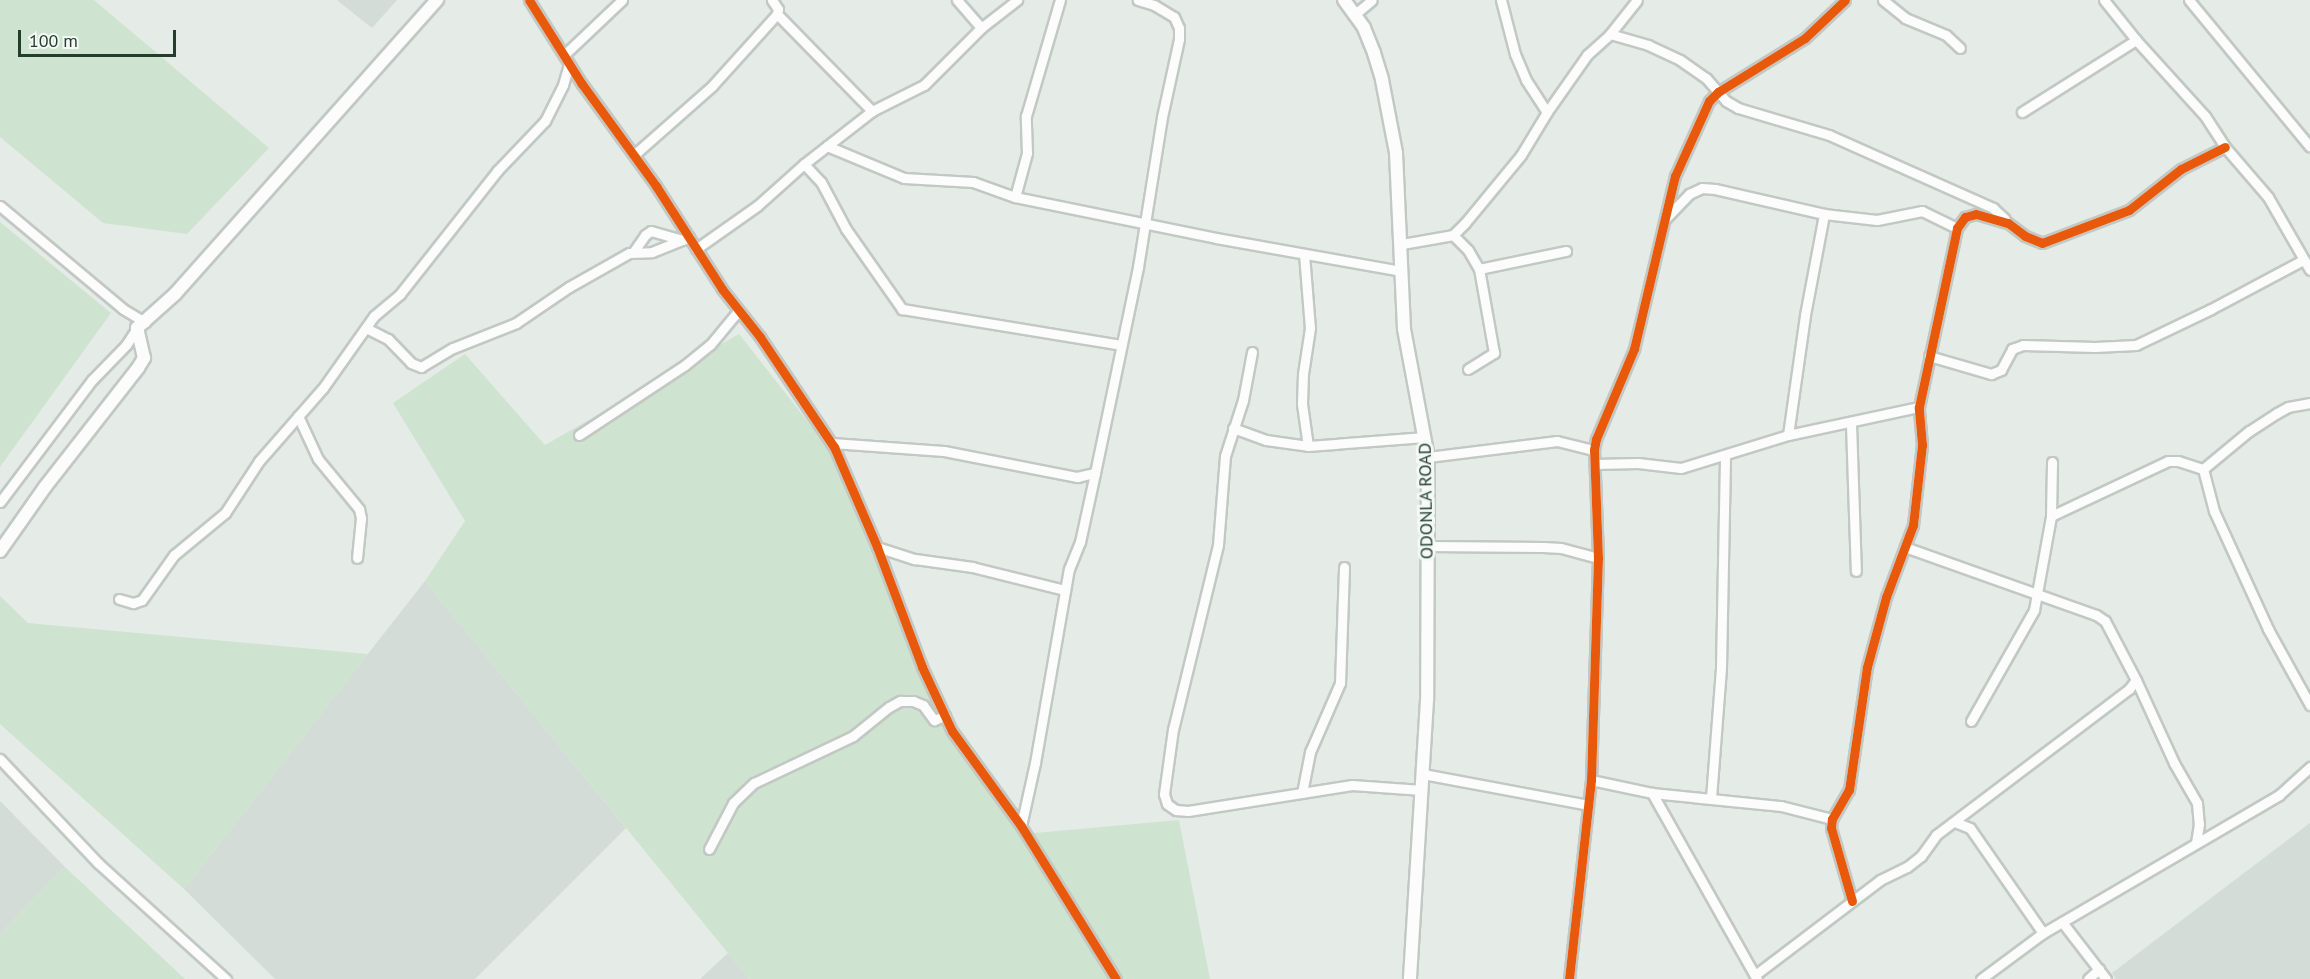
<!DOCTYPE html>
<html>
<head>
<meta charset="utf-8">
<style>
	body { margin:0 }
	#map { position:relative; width:2310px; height:979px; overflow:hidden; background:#e5ebe7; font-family:"PT Sans",sans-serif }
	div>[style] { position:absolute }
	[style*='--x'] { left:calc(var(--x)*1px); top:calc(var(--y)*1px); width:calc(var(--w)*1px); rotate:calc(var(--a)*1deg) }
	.built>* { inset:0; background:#d3dcd6 }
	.green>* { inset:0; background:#cfe4d0 }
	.roads { filter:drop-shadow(2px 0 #c2c8c4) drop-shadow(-2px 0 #c2c8c4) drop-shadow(0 2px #c2c8c4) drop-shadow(0 -2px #c2c8c4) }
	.minor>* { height:9px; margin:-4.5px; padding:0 4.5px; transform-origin:4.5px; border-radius:4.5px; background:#fbfcfb }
	.tertiary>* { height:12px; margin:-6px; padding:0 6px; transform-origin:6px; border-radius:6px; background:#fbfcfb }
	.cycleway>* { height:9px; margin:-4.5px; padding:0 4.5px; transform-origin:4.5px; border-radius:4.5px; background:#e8590c }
	span { translate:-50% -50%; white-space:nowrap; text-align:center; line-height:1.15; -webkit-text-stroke:6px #f4f9f5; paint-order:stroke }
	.street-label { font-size:18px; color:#233e2f }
	.scale { position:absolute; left:18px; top:30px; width:158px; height:27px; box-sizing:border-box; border:3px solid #233e2f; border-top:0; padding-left:8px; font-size:18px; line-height:21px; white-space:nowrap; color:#233e2f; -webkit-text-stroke:4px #f4f9f5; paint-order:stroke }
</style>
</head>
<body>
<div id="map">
	<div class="built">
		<div style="clip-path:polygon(337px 0,397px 0,372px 28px)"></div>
		<div style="clip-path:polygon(425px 581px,626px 828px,475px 979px,275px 979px,184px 889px)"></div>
		<div style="clip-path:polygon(0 801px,65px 867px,0 934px)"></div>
		<div style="clip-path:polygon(2310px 823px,2310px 979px,2116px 979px,2112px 973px)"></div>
		<div style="clip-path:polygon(728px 953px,749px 979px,700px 979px)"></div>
	</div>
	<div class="green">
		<div style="clip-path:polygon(0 0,94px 0,269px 148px,187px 234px,103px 223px,0 137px)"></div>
		<div style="clip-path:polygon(0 222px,111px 313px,0 467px)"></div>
		<div style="clip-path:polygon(739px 334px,830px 450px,895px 590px,926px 667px,960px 736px,1034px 833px,1179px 820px,1210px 979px,749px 979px,425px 581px,465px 521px,393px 403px,465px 354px,545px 445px)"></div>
		<div style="clip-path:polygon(0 596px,28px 623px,368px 654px,184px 889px,0 724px)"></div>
		<div style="clip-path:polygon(65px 867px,185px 979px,0 979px,0 934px)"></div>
	</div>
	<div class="roads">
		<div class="minor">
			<div style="--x:529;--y:0;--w:99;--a:57.8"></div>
			<div style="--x:582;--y:84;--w:126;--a:54"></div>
			<div style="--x:656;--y:186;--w:122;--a:57.3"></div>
			<div style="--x:722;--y:289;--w:61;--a:51.6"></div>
			<div style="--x:760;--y:337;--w:133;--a:56.1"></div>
			<div style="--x:834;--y:447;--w:109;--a:66.7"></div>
			<div style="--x:877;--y:547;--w:128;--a:69.4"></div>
			<div style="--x:922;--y:667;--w:71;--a:64.9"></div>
			<div style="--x:952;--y:731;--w:117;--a:54"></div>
			<div style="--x:1021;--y:826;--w:180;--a:58.2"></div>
			<div style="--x:957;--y:0;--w:37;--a:49"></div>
			<div style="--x:1501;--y:0;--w:56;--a:75.5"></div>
			<div style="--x:1515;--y:54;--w:28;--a:67"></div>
			<div style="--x:1526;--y:80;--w:38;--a:57"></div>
			<div style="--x:1883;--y:0;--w:28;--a:39"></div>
			<div style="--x:1905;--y:18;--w:44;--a:22.5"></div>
			<div style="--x:1946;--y:35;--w:19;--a:43"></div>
			<div style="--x:2104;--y:0;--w:51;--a:51.3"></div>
			<div style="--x:2136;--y:40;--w:103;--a:47.8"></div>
			<div style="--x:2205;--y:116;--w:37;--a:57"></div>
			<div style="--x:2225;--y:147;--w:66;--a:49.3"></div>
			<div style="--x:2268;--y:197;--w:84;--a:60.1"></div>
			<div style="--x:2189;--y:0;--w:190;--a:50.5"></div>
			<div style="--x:777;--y:14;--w:136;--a:45.6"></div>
			<div style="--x:1354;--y:15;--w:23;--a:-40"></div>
			<div style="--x:1610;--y:34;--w:40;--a:16"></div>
			<div style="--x:1648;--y:45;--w:35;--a:25"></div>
			<div style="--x:1680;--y:60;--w:32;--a:35"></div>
			<div style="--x:1706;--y:78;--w:30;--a:49"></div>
			<div style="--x:1726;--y:101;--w:14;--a:30"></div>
			<div style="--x:1738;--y:108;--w:95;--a:16.5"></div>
			<div style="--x:1829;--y:135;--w:180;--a:24"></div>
			<div style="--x:1993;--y:208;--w:16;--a:43"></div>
			<div style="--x:564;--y:55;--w:80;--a:-43.5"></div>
			<div style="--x:2022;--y:112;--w:135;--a:-32.3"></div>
			<div style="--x:827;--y:146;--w:83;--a:22.6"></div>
			<div style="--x:904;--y:178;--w:69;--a:3.3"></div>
			<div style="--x:973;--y:182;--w:45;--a:19.7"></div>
			<div style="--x:1015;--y:197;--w:205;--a:11.5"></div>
			<div style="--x:1216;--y:238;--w:189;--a:10.1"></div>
			<div style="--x:635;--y:154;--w:103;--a:-41.4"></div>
			<div style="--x:712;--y:86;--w:97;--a:-47.9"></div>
			<div style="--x:777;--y:14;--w:5;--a:-79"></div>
			<div style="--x:778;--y:9;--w:11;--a:-124"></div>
			<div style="--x:804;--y:164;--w:25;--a:47"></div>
			<div style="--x:821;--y:182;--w:53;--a:62"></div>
			<div style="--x:846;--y:229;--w:98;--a:55"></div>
			<div style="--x:902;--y:309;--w:222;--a:9.3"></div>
			<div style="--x:1015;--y:197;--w:46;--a:-74.7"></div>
			<div style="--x:1027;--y:153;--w:37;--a:-92"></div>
			<div style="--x:1026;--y:116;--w:121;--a:-73.7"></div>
			<div style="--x:0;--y:206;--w:160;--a:39.9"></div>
			<div style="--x:123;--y:309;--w:26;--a:31"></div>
			<div style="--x:1665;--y:219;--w:35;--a:-46"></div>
			<div style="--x:1689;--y:194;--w:14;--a:-25"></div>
			<div style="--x:1702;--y:188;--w:13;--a:4"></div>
			<div style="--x:1715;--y:189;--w:112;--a:12.9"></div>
			<div style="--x:1824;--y:214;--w:53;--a:6.5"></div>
			<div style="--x:1877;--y:220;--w:46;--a:-11.3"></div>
			<div style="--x:1922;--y:211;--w:39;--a:26"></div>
			<div style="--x:1453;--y:235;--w:21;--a:45"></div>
			<div style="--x:1468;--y:250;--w:22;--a:60"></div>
			<div style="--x:1479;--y:269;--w:89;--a:-11.7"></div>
			<div style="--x:1402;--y:244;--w:52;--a:-10"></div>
			<div style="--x:1453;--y:235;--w:17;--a:-45"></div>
			<div style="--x:1465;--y:223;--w:88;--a:-50.5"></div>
			<div style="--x:1521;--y:155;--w:50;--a:-58.8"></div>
			<div style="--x:1547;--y:112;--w:70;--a:-54.9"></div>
			<div style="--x:1587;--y:55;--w:31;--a:-42"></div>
			<div style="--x:1610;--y:34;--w:43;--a:-51.5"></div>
			<div style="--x:696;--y:249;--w:75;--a:-35.2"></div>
			<div style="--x:757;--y:206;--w:63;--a:-41.8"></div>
			<div style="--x:804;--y:164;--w:86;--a:-37.9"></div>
			<div style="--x:872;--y:111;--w:58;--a:-26.6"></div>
			<div style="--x:924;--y:85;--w:81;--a:-45"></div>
			<div style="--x:981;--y:28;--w:46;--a:-37.9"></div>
			<div style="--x:634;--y:251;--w:19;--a:-55"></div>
			<div style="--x:645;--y:235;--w:7;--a:-34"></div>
			<div style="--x:651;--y:231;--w:33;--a:16"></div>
			<div style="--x:1304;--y:254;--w:74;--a:85.4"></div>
			<div style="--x:1310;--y:328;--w:47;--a:98.7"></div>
			<div style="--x:1303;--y:374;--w:30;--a:92"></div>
			<div style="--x:1302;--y:404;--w:42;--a:81.9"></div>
			<div style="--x:366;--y:328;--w:25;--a:27"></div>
			<div style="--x:388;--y:339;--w:33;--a:46"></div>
			<div style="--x:411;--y:363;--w:11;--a:22"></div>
			<div style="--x:421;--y:367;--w:37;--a:-31"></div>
			<div style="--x:453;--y:348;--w:68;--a:-21.6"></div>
			<div style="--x:516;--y:323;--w:64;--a:-34.2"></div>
			<div style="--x:569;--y:287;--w:69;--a:-29.5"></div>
			<div style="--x:629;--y:253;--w:23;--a:-2"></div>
			<div style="--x:652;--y:252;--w:40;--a:-22"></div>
			<div style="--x:1252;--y:352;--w:49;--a:100.6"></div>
			<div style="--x:1243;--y:400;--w:59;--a:107.8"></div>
			<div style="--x:1225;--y:456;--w:89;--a:94.5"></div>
			<div style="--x:1218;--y:545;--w:189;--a:103.7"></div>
			<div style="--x:1173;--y:729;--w:66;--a:97.9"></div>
			<div style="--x:1164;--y:794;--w:10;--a:73"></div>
			<div style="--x:1167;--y:804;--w:11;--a:34"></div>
			<div style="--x:1176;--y:810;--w:12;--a:5"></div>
			<div style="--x:1188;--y:811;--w:166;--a:-9"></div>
			<div style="--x:1352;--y:785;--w:70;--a:4.1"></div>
			<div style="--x:1929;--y:356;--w:65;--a:16.2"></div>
			<div style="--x:1991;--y:374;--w:11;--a:-22"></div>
			<div style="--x:2001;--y:370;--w:24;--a:-62"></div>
			<div style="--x:2012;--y:349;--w:12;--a:-20"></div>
			<div style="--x:2023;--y:345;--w:72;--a:1.6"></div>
			<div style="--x:2095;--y:347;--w:41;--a:-2.8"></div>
			<div style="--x:2136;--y:345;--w:83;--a:-25.6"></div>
			<div style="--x:2211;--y:309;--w:104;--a:-28"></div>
			<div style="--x:1468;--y:369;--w:31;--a:-32"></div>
			<div style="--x:1494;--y:353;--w:85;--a:-100.1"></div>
			<div style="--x:2310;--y:403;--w:22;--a:170"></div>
			<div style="--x:2288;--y:407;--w:13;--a:151"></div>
			<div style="--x:2277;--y:413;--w:33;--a:147"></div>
			<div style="--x:2249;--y:431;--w:60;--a:140.4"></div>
			<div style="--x:2203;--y:469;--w:43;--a:75.3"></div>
			<div style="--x:2214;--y:511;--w:130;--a:65.4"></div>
			<div style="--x:2268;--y:629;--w:87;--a:61.1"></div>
			<div style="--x:298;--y:416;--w:47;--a:65.1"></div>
			<div style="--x:318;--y:459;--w:65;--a:50.6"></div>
			<div style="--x:359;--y:509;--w:9;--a:77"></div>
			<div style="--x:361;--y:518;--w:40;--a:95.7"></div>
			<div style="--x:1851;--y:424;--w:147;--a:88.1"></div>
			<div style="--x:1233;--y:428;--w:35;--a:20"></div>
			<div style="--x:1266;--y:440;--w:42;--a:8.1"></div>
			<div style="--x:1308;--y:446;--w:117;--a:-4.4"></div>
			<div style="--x:579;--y:435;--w:127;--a:-33.4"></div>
			<div style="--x:685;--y:365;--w:32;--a:-39"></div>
			<div style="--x:710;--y:345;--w:44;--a:-50.5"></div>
			<div style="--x:1788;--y:435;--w:121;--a:-81.9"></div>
			<div style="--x:1805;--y:315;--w:103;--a:-79.3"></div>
			<div style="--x:832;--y:443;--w:112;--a:4.1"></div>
			<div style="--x:944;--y:451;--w:136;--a:11.1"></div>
			<div style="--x:1077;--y:477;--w:18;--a:-13"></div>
			<div style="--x:1428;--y:457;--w:130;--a:-7.1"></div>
			<div style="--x:1557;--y:441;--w:38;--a:14"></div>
			<div style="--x:1595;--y:464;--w:43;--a:-1.3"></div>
			<div style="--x:1638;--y:463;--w:43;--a:6.6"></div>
			<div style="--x:1681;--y:468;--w:112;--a:-17.1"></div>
			<div style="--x:1788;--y:435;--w:134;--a:-12.1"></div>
			<div style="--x:0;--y:502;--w:153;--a:-53"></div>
			<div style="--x:92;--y:380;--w:49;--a:-45.8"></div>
			<div style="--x:126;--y:345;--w:20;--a:-57"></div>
			<div style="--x:2051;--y:516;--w:129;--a:-25.2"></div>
			<div style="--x:2168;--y:461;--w:10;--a:0"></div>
			<div style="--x:2178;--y:461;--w:26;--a:18"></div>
			<div style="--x:1428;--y:546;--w:115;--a:0.5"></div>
			<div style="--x:1543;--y:547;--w:18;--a:3"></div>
			<div style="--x:1561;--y:548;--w:38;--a:15"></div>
			<div style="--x:877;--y:547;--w:40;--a:18"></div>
			<div style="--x:915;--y:559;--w:58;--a:8"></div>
			<div style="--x:972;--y:567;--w:96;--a:13.9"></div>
			<div style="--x:119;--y:599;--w:15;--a:16"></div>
			<div style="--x:133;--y:603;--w:9;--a:-18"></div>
			<div style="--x:142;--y:600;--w:55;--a:-54.6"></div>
			<div style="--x:174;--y:555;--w:66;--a:-39.5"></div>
			<div style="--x:225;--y:513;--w:62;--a:-56.8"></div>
			<div style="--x:259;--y:461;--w:97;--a:-48.8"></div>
			<div style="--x:323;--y:388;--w:88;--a:-54.7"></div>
			<div style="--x:374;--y:316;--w:34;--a:-40"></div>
			<div style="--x:400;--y:294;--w:157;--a:-51.7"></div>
			<div style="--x:497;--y:171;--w:69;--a:-46.2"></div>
			<div style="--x:545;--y:121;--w:40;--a:-63.4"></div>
			<div style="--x:563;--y:85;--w:22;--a:-74"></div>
			<div style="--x:2136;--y:680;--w:91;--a:65.4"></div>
			<div style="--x:2174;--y:763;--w:46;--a:60.1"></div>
			<div style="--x:2197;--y:803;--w:21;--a:85"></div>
			<div style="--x:2199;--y:824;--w:18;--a:99"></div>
			<div style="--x:1971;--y:721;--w:128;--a:-60.4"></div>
			<div style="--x:2034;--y:610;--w:96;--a:-79.7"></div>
			<div style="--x:2051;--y:516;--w:54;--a:-88.9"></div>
			<div style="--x:0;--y:759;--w:143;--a:46.7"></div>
			<div style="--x:98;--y:863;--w:173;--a:42.2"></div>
			<div style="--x:1423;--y:774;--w:168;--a:10.6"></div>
			<div style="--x:1591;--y:780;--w:62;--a:12"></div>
			<div style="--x:1652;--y:793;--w:130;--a:5.8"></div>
			<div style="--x:1781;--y:806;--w:53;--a:14.3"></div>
			<div style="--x:1302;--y:793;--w:42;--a:-79"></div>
			<div style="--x:1310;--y:752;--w:75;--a:-66.5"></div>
			<div style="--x:1340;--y:683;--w:116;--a:-88"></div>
			<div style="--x:1652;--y:793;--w:214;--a:60.6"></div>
			<div style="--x:1711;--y:798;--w:131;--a:-85.6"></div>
			<div style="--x:1721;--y:667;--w:210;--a:-88.9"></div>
			<div style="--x:1955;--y:822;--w:16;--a:22"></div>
			<div style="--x:1970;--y:828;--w:128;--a:55.2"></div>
			<div style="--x:1021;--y:826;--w:65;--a:-77.5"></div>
			<div style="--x:1035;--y:763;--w:197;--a:-80.1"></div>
			<div style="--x:1069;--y:569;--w:29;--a:-68"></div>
			<div style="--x:1080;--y:542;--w:71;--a:-77.7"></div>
			<div style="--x:1095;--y:473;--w:210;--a:-78.2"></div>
			<div style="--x:1138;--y:267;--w:152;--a:-80.9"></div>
			<div style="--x:1162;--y:117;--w:80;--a:-77.7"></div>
			<div style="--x:1179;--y:39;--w:11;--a:-90"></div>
			<div style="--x:1179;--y:28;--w:12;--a:-114"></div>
			<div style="--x:1174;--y:17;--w:23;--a:-149"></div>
			<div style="--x:1154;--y:5;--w:17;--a:-163"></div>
			<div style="--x:709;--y:849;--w:52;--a:-62.4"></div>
			<div style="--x:733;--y:803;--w:29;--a:-44"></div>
			<div style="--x:754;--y:783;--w:110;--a:-25.4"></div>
			<div style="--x:853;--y:736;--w:46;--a:-38.9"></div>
			<div style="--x:889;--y:707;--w:13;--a:-29"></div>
			<div style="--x:900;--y:701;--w:13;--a:0"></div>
			<div style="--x:913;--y:701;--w:11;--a:22"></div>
			<div style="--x:923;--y:705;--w:19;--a:54"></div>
			<div style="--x:934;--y:720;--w:12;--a:-20"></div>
			<div style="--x:1852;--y:901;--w:76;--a:-106"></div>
			<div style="--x:1831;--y:828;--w:9;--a:-84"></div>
			<div style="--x:1832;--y:819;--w:34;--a:-60"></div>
			<div style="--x:1849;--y:790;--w:124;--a:-81.7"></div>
			<div style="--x:1867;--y:667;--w:73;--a:-74.8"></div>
			<div style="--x:1886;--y:597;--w:77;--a:-69.4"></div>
			<div style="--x:1913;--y:525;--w:81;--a:-83.6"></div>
			<div style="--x:1922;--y:445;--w:38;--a:-95"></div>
			<div style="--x:1919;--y:407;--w:183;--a:-78"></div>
			<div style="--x:1957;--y:228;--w:14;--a:-54"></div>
			<div style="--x:1965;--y:217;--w:11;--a:-15"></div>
			<div style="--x:1976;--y:214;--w:33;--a:16"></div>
			<div style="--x:2008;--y:223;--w:21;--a:37"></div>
			<div style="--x:2025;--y:236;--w:18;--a:22"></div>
			<div style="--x:2042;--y:243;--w:93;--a:-20.8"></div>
			<div style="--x:2129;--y:210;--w:66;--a:-38.3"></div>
			<div style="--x:2181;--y:169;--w:49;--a:-26.6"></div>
			<div style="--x:2062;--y:922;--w:72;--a:52.3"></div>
			<div style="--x:1755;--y:975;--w:157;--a:-37.2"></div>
			<div style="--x:1880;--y:880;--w:30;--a:-26"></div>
			<div style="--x:1907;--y:867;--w:18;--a:-38"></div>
			<div style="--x:1921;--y:856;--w:26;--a:-54"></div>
			<div style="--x:1936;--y:835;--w:242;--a:-37.1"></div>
			<div style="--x:2129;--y:689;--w:11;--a:-52"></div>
			<div style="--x:2136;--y:680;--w:67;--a:-117.7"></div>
			<div style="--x:2105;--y:621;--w:11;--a:-146"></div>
			<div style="--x:2096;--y:615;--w:203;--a:-160.4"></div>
			<div style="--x:1569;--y:979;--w:200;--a:-83.7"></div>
			<div style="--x:1591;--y:780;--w:222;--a:-88.2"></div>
			<div style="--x:1598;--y:558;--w:108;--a:-92.1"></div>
			<div style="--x:1594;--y:450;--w:11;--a:-80"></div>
			<div style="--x:1596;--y:439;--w:98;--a:-67.1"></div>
			<div style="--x:1634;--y:349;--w:178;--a:-76.7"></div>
			<div style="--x:1675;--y:176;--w:82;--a:-65.6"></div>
			<div style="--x:1709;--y:101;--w:13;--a:-45"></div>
			<div style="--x:1718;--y:92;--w:102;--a:-31.8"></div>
			<div style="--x:1805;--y:38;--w:55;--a:-43.5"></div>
			<div style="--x:1981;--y:979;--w:77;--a:-36.6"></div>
			<div style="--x:2043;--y:933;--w:273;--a:-30.3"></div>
			<div style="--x:2279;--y:795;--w:42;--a:-42.1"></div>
			<div style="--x:2088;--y:979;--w:15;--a:-42"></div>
		</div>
		<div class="tertiary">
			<div style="--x:1344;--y:0;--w:34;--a:54"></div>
			<div style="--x:1364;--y:28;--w:27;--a:68"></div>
			<div style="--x:1374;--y:53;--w:28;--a:73"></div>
			<div style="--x:1382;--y:80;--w:74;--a:79.1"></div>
			<div style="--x:1396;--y:153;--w:176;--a:87.4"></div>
			<div style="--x:1404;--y:329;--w:130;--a:79.4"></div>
			<div style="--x:1428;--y:457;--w:243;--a:90.2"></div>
			<div style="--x:1427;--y:700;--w:280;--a:93.5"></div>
			<div style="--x:0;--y:551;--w:78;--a:-54.9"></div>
			<div style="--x:45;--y:487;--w:151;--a:-52"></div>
			<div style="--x:138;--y:368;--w:12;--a:-59"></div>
			<div style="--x:144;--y:358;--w:31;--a:-103"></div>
			<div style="--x:137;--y:328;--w:51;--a:-41.8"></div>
			<div style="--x:175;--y:294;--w:394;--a:-48.3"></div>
		</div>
	</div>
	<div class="cycleway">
		<div style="--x:529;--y:0;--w:99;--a:57.8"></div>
		<div style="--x:582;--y:84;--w:126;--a:54"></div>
		<div style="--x:656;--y:186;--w:122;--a:57.3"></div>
		<div style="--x:722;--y:289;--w:61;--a:51.6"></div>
		<div style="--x:760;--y:337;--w:133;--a:56.1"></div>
		<div style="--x:834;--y:447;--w:109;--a:66.7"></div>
		<div style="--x:877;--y:547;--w:128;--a:69.4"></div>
		<div style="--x:922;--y:667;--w:71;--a:64.9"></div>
		<div style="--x:952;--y:731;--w:117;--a:54"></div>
		<div style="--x:1021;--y:826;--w:180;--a:58.2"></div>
		<div style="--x:1852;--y:901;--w:76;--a:-106"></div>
		<div style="--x:1831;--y:828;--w:9;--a:-84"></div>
		<div style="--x:1832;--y:819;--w:34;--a:-60"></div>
		<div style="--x:1849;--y:790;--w:124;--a:-81.7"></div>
		<div style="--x:1867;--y:667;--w:73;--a:-74.8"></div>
		<div style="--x:1886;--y:597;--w:77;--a:-69.4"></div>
		<div style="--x:1913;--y:525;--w:81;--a:-83.6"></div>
		<div style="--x:1922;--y:445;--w:38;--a:-95"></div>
		<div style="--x:1919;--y:407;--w:183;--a:-78"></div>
		<div style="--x:1957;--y:228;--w:14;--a:-54"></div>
		<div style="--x:1965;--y:217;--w:11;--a:-15"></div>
		<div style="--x:1976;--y:214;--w:33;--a:16"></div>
		<div style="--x:2008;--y:223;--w:21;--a:37"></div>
		<div style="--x:2025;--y:236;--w:18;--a:22"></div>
		<div style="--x:2042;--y:243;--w:93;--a:-20.8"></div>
		<div style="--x:2129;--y:210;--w:66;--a:-38.3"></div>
		<div style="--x:2181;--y:169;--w:49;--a:-26.6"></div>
		<div style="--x:1569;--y:979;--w:200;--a:-83.7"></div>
		<div style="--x:1591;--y:780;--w:222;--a:-88.2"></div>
		<div style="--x:1598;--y:558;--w:108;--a:-92.1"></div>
		<div style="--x:1594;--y:450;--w:11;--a:-80"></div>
		<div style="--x:1596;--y:439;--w:98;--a:-67.1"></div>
		<div style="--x:1634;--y:349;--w:178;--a:-76.7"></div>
		<div style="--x:1675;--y:176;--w:82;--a:-65.6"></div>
		<div style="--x:1709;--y:101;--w:13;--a:-45"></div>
		<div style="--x:1718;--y:92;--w:102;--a:-31.8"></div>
		<div style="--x:1805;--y:38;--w:55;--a:-43.5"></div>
	</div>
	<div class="street-label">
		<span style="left:1426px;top:501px;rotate:-91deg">ODONLA ROAD</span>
	</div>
	<div class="scale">100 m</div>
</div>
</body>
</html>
